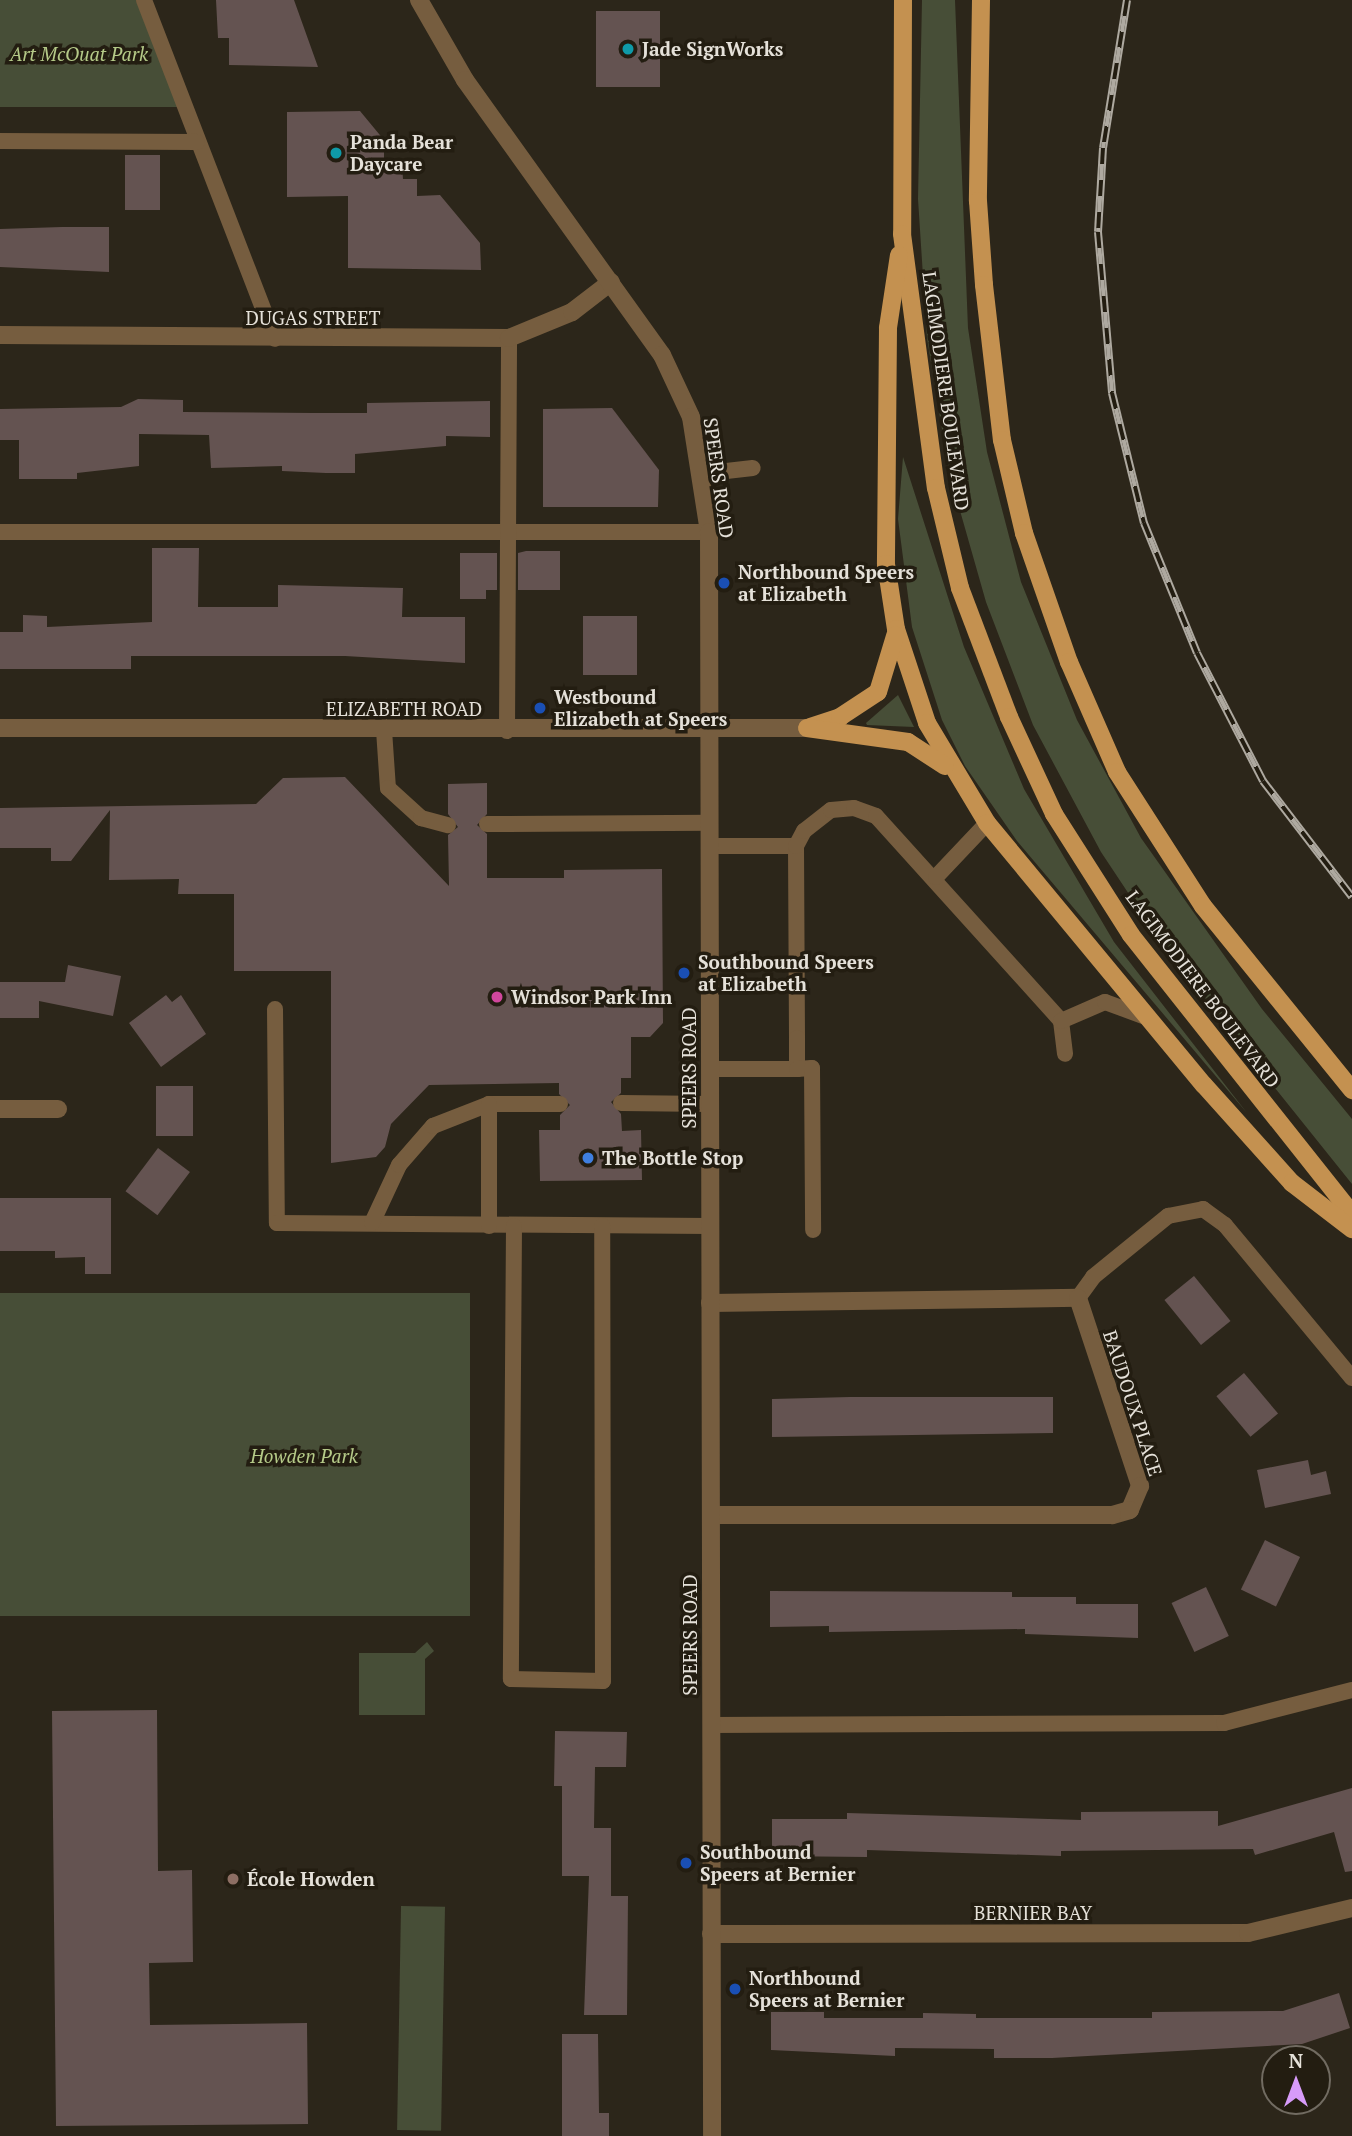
<!DOCTYPE html>
<html>
<head>
<meta charset="utf-8">
<style>
	body { margin:0 }
	#map { position:relative; width:1352px; height:2136px; overflow:hidden; background:#2c261a; font-family:"PT Serif",serif }
	div>[style] { position:absolute }
	[style*='--x'] { left:calc(var(--x)*1px); top:calc(var(--y)*1px); width:calc(var(--w)*1px); rotate:calc(var(--a)*1deg) }
	.green>* { inset:0; background:#474e37; transform-origin:0 0 }
	.building>* { inset:0; background:#645351; transform-origin:0 0 }
	.service>* { height:16px; margin:-8px; padding:0 8px; transform-origin:8px; border-radius:8px; background:#765d3f }
	.minor>* { height:18px; margin:-9px; padding:0 9px; transform-origin:9px; border-radius:9px; background:#765d3f }
	.tertiary>* { height:18px; margin:-9px; padding:0 9px; transform-origin:9px; border-radius:9px; background:#765d3f }
	.primary>* { height:18px; margin:-9px; padding:0 9px; transform-origin:9px; border-radius:9px; background:#c49150 }
	.rail>* { height:8px; margin-top:-4px; transform-origin:0; background:repeating-linear-gradient(90deg,#231d11 0 16px,#aea9a0 0 32px); box-sizing:border-box; border-block:2px solid #aea9a0 }
	.dots>* { width:19px; height:19px; translate:-50% -50%; box-sizing:border-box; border:4px solid #231d11; border-radius:50% }
	span { translate:-50% -50%; white-space:nowrap; text-align:center; line-height:1.15; -webkit-text-stroke:7px #231d11; paint-order:stroke }
	.poi-label { font-size:19px; color:#e5e1d9; font-weight:700 }
	.left { translate:0 -50%; text-align:left }
	.park-label { font-size:19px; color:#b5ca88; font-style:italic }
	.street-label { font-size:19px; color:#e5e1d9 }
	.north { position:absolute; left:1261px; top:2045px; width:70px; height:70px; box-sizing:border-box; background:#231d11; border:2px solid #716b61; border-radius:50%; rotate:0deg; font-size:19px; font-weight:700; line-height:28px; text-align:center; color:#e5e1d9 }
	.north::after { content:''; display:block; margin:auto; width:24px; height:32px; background:#d79bf9; clip-path:polygon(50% 0,100% 100%,50% 72%,0 100%) }
</style>
</head>
<body>
<div id="map">
	<div class="green">
		<div style="clip-path:polygon(0 0,136px 0,178px 107px,0 107px)"></div>
		<div style="clip-path:polygon(922px 0,955px 0,968px 328px,987px 452px,1021px 582px,1077px 720px,1141px 838px,1262px 1009px,1352px 1119px,1352px 1184px,1174px 962px,1101px 852px,1033px 725px,986px 602px,949px 472px,927px 338px,918px 199px)"></div>
		<div style="clip-path:polygon(903px 457px,964px 647px,1024px 789px,1114px 942px,1247px 1113px,1017px 841px,965px 766px,942px 720px,912px 627px,898px 519px)"></div>
		<div style="clip-path:polygon(898px 695px,914px 727px,867px 725px,866px 723px)"></div>
		<div style="left:0;top:1293px;width:470px;height:323px"></div>
		<div style="clip-path:polygon(427px 1642px,434px 1651px,425px 1659px,425px 1715px,359px 1715px,359px 1653px,415px 1653px)"></div>
		<div style="left:401px;top:1906px;width:44px;height:224px;rotate:1deg"></div>
	</div>
	<div class="building">
		<div style="clip-path:polygon(216px 0,294px 0,318px 67px,229px 65px,229px 38px,218px 38px)"></div>
		<div style="left:596px;top:11px;width:64px;height:76px"></div>
		<div style="clip-path:polygon(360px 111px,384px 140px,384px 166px,402px 166px,403px 179px,417px 179px,417px 196px,440px 195px,480px 243px,481px 270px,348px 268px,348px 196px,287px 197px,287px 112px)"></div>
		<div style="left:125px;top:155px;width:35px;height:55px"></div>
		<div style="clip-path:polygon(62px 227px,109px 227px,109px 272px,0 267px,0 229px)"></div>
		<div style="clip-path:polygon(138px 399px,183px 400px,183px 412px,313px 413px,367px 413px,367px 403px,490px 401px,490px 437px,446px 436px,446px 446px,355px 454px,355px 473px,326px 473px,282px 471px,282px 466px,211px 468px,209px 435px,139px 434px,139px 466px,77px 473px,77px 479px,19px 479px,19px 440px,0 440px,0 409px,121px 407px)"></div>
		<div style="clip-path:polygon(612px 408px,659px 470px,658px 507px,543px 507px,543px 409px)"></div>
		<div style="clip-path:polygon(152px 548px,199px 548px,198px 607px,278px 607px,278px 585px,403px 588px,402px 617px,465px 617px,465px 663px,345px 656px,131px 656px,131px 669px,0 669px,0 632px,23px 632px,23px 615px,47px 616px,47px 627px,152px 622px)"></div>
		<div style="clip-path:polygon(526px 551px,560px 551px,560px 590px,518px 590px,518px 553px)"></div>
		<div style="clip-path:polygon(460px 553px,497px 553px,497px 590px,486px 590px,486px 599px,460px 599px)"></div>
		<div style="left:583px;top:616px;width:54px;height:59px"></div>
		<div style="clip-path:polygon(345px 777px,449px 886px,448px 835px,458px 827px,448px 814px,448px 784px,487px 783px,487px 814px,477px 825px,487px 834px,487px 878px,564px 878px,564px 870px,662px 869px,663px 1023px,650px 1037px,631px 1037px,631px 1078px,621px 1078px,621px 1093px,611px 1102px,621px 1114px,622px 1131px,641px 1130px,642px 1180px,540px 1181px,539px 1130px,560px 1130px,560px 1115px,570px 1105px,559px 1094px,559px 1083px,429px 1085px,391px 1124px,385px 1147px,376px 1157px,331px 1163px,331px 971px,234px 971px,234px 894px,178px 894px,179px 879px,109px 880px,110px 810px,71px 861px,51px 861px,51px 848px,0 848px,0 808px,256px 804px,283px 778px)"></div>
		<div style="clip-path:polygon(68px 965px,121px 976px,113px 1016px,39px 1001px,39px 1018px,0 1018px,0 982px,65px 982px)"></div>
		<div style="clip-path:polygon(166px 995px,172px 1002px,181px 995px,206px 1034px,161px 1067px,129px 1023px)"></div>
		<div style="left:156px;top:1086px;width:37px;height:50px"></div>
		<div style="left:158px;top:1148px;width:40px;height:54px;rotate:37deg"></div>
		<div style="clip-path:polygon(0 1198px,111px 1198px,111px 1274px,85px 1274px,85px 1257px,55px 1258px,55px 1251px,0 1251px)"></div>
		<div style="left:1194px;top:1276px;width:58px;height:38px;rotate:51deg"></div>
		<div style="left:1244px;top:1373px;width:53px;height:36px;rotate:50deg"></div>
		<div style="clip-path:polygon(850px 1397px,1053px 1397px,1053px 1433px,772px 1437px,772px 1399px)"></div>
		<div style="clip-path:polygon(1308px 1460px,1311px 1475px,1326px 1471px,1331px 1494px,1265px 1508px,1257px 1470px)"></div>
		<div style="left:1265px;top:1540px;width:39px;height:55px;rotate:26deg"></div>
		<div style="left:1206px;top:1587px;width:54px;height:38px;rotate:65deg"></div>
		<div style="clip-path:polygon(770px 1591px,1012px 1592px,1012px 1597px,1076px 1597px,1076px 1604px,1138px 1604px,1138px 1638px,1025px 1634px,1025px 1629px,829px 1632px,829px 1626px,770px 1627px)"></div>
		<div style="clip-path:polygon(157px 1710px,158px 1871px,192px 1870px,193px 1962px,149px 1963px,150px 2025px,307px 2023px,308px 2124px,56px 2126px,52px 1711px)"></div>
		<div style="clip-path:polygon(555px 1731px,627px 1732px,626px 1767px,595px 1767px,594px 1828px,611px 1828px,611px 1896px,628px 1896px,627px 2015px,584px 2015px,589px 1876px,562px 1876px,562px 1786px,554px 1786px)"></div>
		<div style="clip-path:polygon(1352px 1788px,1352px 1871px,1345px 1872px,1334px 1832px,1255px 1855px,1253px 1849px,1061px 1851px,1061px 1856px,867px 1850px,867px 1857px,772px 1856px,772px 1819px,847px 1819px,847px 1813px,1081px 1820px,1081px 1812px,1218px 1811px,1218px 1826px)"></div>
		<div style="clip-path:polygon(1339px 1993px,1350px 2028px,1302px 2044px,1052px 2058px,994px 2058px,994px 2049px,895px 2048px,895px 2056px,771px 2050px,771px 2012px,824px 2012px,824px 2018px,923px 2018px,923px 2013px,976px 2014px,976px 2018px,1152px 2018px,1152px 2012px,1283px 2011px)"></div>
		<div style="clip-path:polygon(562px 2034px,598px 2034px,599px 2113px,609px 2113px,609px 2136px,562px 2136px)"></div>
	</div>
	<div class="service">
		<div style="--x:144;--y:0;--w:363;--a:68.9"></div>
		<div style="--x:0;--y:141;--w:197;--a:0.3"></div>
		<div style="--x:700;--y:474;--w:53;--a:-6.5"></div>
		<div style="--x:0;--y:532;--w:709;--a:0"></div>
		<div style="--x:384;--y:730;--w:58;--a:86.1"></div>
		<div style="--x:388;--y:788;--w:45;--a:42.3"></div>
		<div style="--x:421;--y:818;--w:28;--a:15"></div>
		<div style="--x:507;--y:731;--w:393;--a:-89.7"></div>
		<div style="--x:487;--y:824;--w:223;--a:-0.3"></div>
		<div style="--x:710;--y:846;--w:86;--a:0"></div>
		<div style="--x:796;--y:846;--w:192;--a:89.7"></div>
		<div style="--x:797;--y:1038;--w:31;--a:90"></div>
		<div style="--x:797;--y:1069;--w:87;--a:180"></div>
		<div style="--x:796;--y:846;--w:17;--a:-62"></div>
		<div style="--x:804;--y:831;--w:34;--a:-38"></div>
		<div style="--x:831;--y:810;--w:23;--a:-5"></div>
		<div style="--x:854;--y:808;--w:23;--a:20"></div>
		<div style="--x:876;--y:816;--w:276;--a:47.9"></div>
		<div style="--x:1061;--y:1021;--w:33;--a:83"></div>
		<div style="--x:936;--y:877;--w:74;--a:-46.6"></div>
		<div style="--x:275;--y:1009;--w:214;--a:89.5"></div>
		<div style="--x:277;--y:1223;--w:433;--a:0.4"></div>
		<div style="--x:1061;--y:1021;--w:48;--a:-23.4"></div>
		<div style="--x:1105;--y:1002;--w:44;--a:20.1"></div>
		<div style="--x:797;--y:1069;--w:15;--a:-4"></div>
		<div style="--x:812;--y:1068;--w:162;--a:89.6"></div>
		<div style="--x:621;--y:1103;--w:89;--a:0.6"></div>
		<div style="--x:489;--y:1104;--w:71;--a:0"></div>
		<div style="--x:372;--y:1223;--w:64;--a:-65"></div>
		<div style="--x:399;--y:1165;--w:52;--a:-48.9"></div>
		<div style="--x:433;--y:1126;--w:60;--a:-21.4"></div>
		<div style="--x:489;--y:1104;--w:122;--a:90"></div>
		<div style="--x:514;--y:1226;--w:453;--a:90.4"></div>
		<div style="--x:511;--y:1679;--w:92;--a:1.2"></div>
		<div style="--x:603;--y:1681;--w:455;--a:-90.1"></div>
		<div style="--x:1078;--y:1298;--w:26;--a:-54"></div>
		<div style="--x:1093;--y:1277;--w:97;--a:-39.1"></div>
		<div style="--x:1168;--y:1216;--w:36;--a:-11"></div>
		<div style="--x:1203;--y:1209;--w:27;--a:36"></div>
		<div style="--x:1225;--y:1225;--w:199;--a:50.3"></div>
		<div style="--x:711;--y:1725;--w:513;--a:-0.22"></div>
		<div style="--x:1224;--y:1723;--w:132;--a:-14.5"></div>
	</div>
	<div class="minor">
		<div style="--x:0;--y:335;--w:509;--a:0.34"></div>
		<div style="--x:509;--y:338;--w:68;--a:-22.4"></div>
		<div style="--x:572;--y:312;--w:49;--a:-37.6"></div>
		<div style="--x:0;--y:1109;--w:58;--a:0"></div>
		<div style="--x:710;--y:1303;--w:368;--a:-0.8"></div>
		<div style="--x:1078;--y:1298;--w:198;--a:71.7"></div>
		<div style="--x:1140;--y:1486;--w:26;--a:113"></div>
		<div style="--x:1130;--y:1510;--w:19;--a:164"></div>
		<div style="--x:1112;--y:1515;--w:401;--a:180"></div>
		<div style="--x:711;--y:1934;--w:537;--a:-0.11"></div>
		<div style="--x:1248;--y:1933;--w:107;--a:-13.5"></div>
	</div>
	<div class="tertiary">
		<div style="--x:419;--y:0;--w:92;--a:60.1"></div>
		<div style="--x:465;--y:80;--w:338;--a:54.4"></div>
		<div style="--x:662;--y:355;--w:68;--a:64.9"></div>
		<div style="--x:691;--y:417;--w:116;--a:81.1"></div>
		<div style="--x:709;--y:532;--w:1604;--a:89.89"></div>
		<div style="--x:0;--y:728;--w:807;--a:0"></div>
	</div>
	<div class="primary">
		<div style="--x:903;--y:0;--w:234;--a:90.2"></div>
		<div style="--x:902;--y:234;--w:256;--a:82.4"></div>
		<div style="--x:936;--y:488;--w:103;--a:76.5"></div>
		<div style="--x:960;--y:588;--w:138;--a:69.2"></div>
		<div style="--x:1009;--y:717;--w:107;--a:65.1"></div>
		<div style="--x:1054;--y:814;--w:143;--a:57.5"></div>
		<div style="--x:1131;--y:935;--w:356;--a:51.6"></div>
		<div style="--x:981;--y:0;--w:201;--a:90.9"></div>
		<div style="--x:978;--y:201;--w:84;--a:85.9"></div>
		<div style="--x:984;--y:285;--w:156;--a:83.4"></div>
		<div style="--x:1002;--y:440;--w:96;--a:76.7"></div>
		<div style="--x:1024;--y:533;--w:137;--a:70.8"></div>
		<div style="--x:1069;--y:662;--w:120;--a:66.4"></div>
		<div style="--x:1117;--y:772;--w:159;--a:57.3"></div>
		<div style="--x:1203;--y:906;--w:237;--a:51"></div>
		<div style="--x:899;--y:255;--w:74;--a:98.6"></div>
		<div style="--x:888;--y:328;--w:236;--a:90.5"></div>
		<div style="--x:886;--y:564;--w:66;--a:81.3"></div>
		<div style="--x:896;--y:629;--w:99;--a:71.7"></div>
		<div style="--x:927;--y:723;--w:117;--a:59"></div>
		<div style="--x:987;--y:823;--w:340;--a:50.4"></div>
		<div style="--x:1204;--y:1085;--w:132;--a:48.1"></div>
		<div style="--x:1292;--y:1183;--w:76;--a:37.5"></div>
		<div style="--x:810;--y:727;--w:32;--a:-18"></div>
		<div style="--x:840;--y:717;--w:45;--a:-33.3"></div>
		<div style="--x:878;--y:692;--w:59;--a:-73.1"></div>
		<div style="--x:807;--y:728;--w:102;--a:7.9"></div>
		<div style="--x:908;--y:742;--w:44;--a:33"></div>
	</div>
	<div class="rail">
		<div style="--x:1127;--y:0;--w:150;--a:99.2"></div>
		<div style="--x:1103;--y:148;--w:84;--a:93.4"></div>
		<div style="--x:1098;--y:232;--w:162;--a:85"></div>
		<div style="--x:1112;--y:393;--w:134;--a:76.2"></div>
		<div style="--x:1144;--y:523;--w:140;--a:67.8"></div>
		<div style="--x:1197;--y:653;--w:144;--a:62.7"></div>
		<div style="--x:1263;--y:781;--w:146;--a:52.5"></div>
	</div>
	<div class="dots">
		<div style="left:628px;top:49px;background:#0f9aa8"></div>
		<div style="left:336px;top:153px;background:#0f9aa8"></div>
		<div style="left:724px;top:583px;background:#1a4fb4"></div>
		<div style="left:540px;top:708px;background:#1a4fb4"></div>
		<div style="left:684px;top:973px;background:#1a4fb4"></div>
		<div style="left:497px;top:997px;background:#d1479c"></div>
		<div style="left:588px;top:1158px;background:#3f7fe0"></div>
		<div style="left:686px;top:1863px;background:#1a4fb4"></div>
		<div style="left:233px;top:1879px;background:#8d6e63"></div>
		<div style="left:735px;top:1989px;background:#1a4fb4"></div>
	</div>
	<div class="poi-label">
		<span class="left" style="left:642px;top:49px">Jade SignWorks</span>
		<span class="left" style="left:350px;top:153px">Panda Bear<br>Daycare</span>
		<span class="left" style="left:738px;top:583px">Northbound Speers<br>at Elizabeth</span>
		<span class="left" style="left:554px;top:708px">Westbound<br>Elizabeth at Speers</span>
		<span class="left" style="left:698px;top:973px">Southbound Speers<br>at Elizabeth</span>
		<span class="left" style="left:511px;top:997px">Windsor Park Inn</span>
		<span class="left" style="left:602px;top:1158px">The Bottle Stop</span>
		<span class="left" style="left:700px;top:1863px">Southbound<br>Speers at Bernier</span>
		<span class="left" style="left:247px;top:1879px">École Howden</span>
		<span class="left" style="left:749px;top:1989px">Northbound<br>Speers at Bernier</span>
	</div>
	<div class="park-label">
		<span style="left:79px;top:54px">Art McOuat Park</span>
		<span style="left:304px;top:1456px">Howden Park</span>
	</div>
	<div class="street-label">
		<span style="left:313px;top:318px">DUGAS STREET</span>
		<span style="left:946px;top:391px;rotate:82deg">LAGIMODIERE BOULEVARD</span>
		<span style="left:719px;top:478px;rotate:82deg">SPEERS ROAD</span>
		<span style="left:404px;top:709px">ELIZABETH ROAD</span>
		<span style="left:1203px;top:989px;rotate:53deg">LAGIMODIERE BOULEVARD</span>
		<span style="left:689px;top:1068px;rotate:-90deg">SPEERS ROAD</span>
		<span style="left:1133px;top:1403px;rotate:72deg">BAUDOUX PLACE</span>
		<span style="left:690px;top:1635px;rotate:-90deg">SPEERS ROAD</span>
		<span style="left:1033px;top:1913px">BERNIER BAY</span>
	</div>
	<div class="north">N</div>
</div>
</body>
</html>
